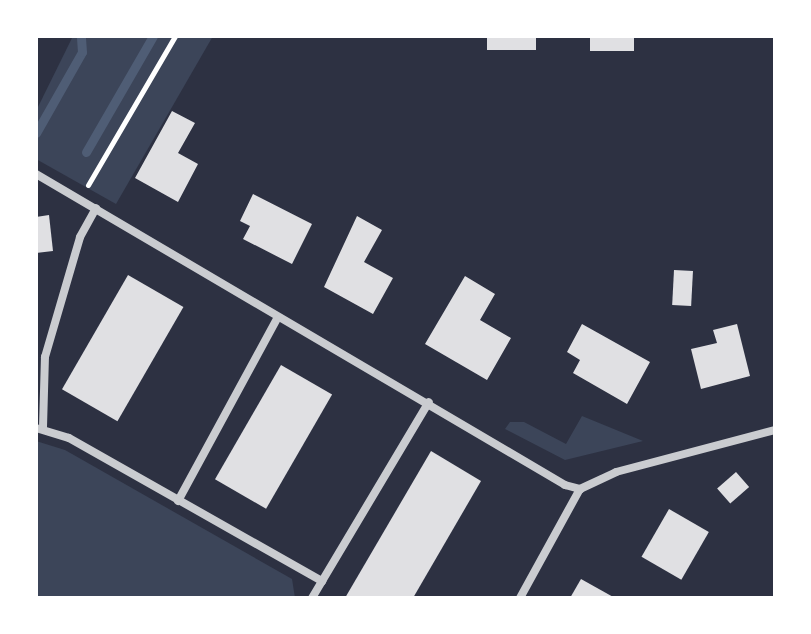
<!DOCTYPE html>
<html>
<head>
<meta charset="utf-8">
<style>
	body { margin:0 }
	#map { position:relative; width:811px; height:634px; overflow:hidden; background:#2d3142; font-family:Poppins,sans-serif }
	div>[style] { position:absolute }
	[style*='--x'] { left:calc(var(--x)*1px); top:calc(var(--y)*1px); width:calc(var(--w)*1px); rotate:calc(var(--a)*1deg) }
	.green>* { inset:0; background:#3c4559 }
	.stream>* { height:9px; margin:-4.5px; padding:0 4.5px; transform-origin:4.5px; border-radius:4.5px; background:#4f5d75 }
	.building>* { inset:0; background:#e0e0e3; transform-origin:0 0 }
	.path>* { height:5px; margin:-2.5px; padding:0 2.5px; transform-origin:2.5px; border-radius:2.5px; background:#fff }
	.minor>* { height:8px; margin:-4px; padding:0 4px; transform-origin:4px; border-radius:4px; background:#caccd0 }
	span { translate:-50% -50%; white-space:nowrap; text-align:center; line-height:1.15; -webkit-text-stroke:6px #fff; paint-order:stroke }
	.frame { position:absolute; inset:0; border:38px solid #fff; pointer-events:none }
</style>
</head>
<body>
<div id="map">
	<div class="green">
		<div style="clip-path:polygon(73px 36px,213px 36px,116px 204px,36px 159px,36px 111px)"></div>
		<div style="clip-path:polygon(582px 416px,643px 441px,565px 460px,505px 429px,510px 422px,524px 422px,566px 444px)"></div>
		<div style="clip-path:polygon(36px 441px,65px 450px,292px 579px,295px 598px,36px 598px)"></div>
	</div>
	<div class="stream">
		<div style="--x:36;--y:133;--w:93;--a:-60.4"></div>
		<div style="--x:82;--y:52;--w:16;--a:-94"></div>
		<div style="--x:86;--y:152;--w:134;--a:-60"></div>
	</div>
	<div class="building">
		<div style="left:487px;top:36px;width:49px;height:14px"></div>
		<div style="left:590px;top:36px;width:44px;height:15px"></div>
		<div style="clip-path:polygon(172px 111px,195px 123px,178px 153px,198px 164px,178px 202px,135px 178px)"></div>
		<div style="clip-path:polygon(253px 194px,312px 224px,292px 264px,243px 239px,250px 226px,240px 221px)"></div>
		<div style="clip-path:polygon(49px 215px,53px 251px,36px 253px,36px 217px)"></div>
		<div style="clip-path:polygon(357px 216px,382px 230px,364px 262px,393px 278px,373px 314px,324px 287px)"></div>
		<div style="left:674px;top:270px;width:19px;height:35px;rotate:3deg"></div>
		<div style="left:128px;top:275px;width:64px;height:132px;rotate:30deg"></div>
		<div style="clip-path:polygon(465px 276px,495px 294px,480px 320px,511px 338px,487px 380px,425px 344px)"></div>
		<div style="clip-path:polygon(582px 324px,650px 362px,627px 404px,573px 373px,580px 360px,567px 352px)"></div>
		<div style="clip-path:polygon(737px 324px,750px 376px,701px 389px,691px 349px,717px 343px,713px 330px)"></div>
		<div style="left:281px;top:365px;width:59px;height:132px;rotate:30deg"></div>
		<div style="clip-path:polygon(431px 451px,481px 481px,413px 598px,345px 598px)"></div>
		<div style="left:736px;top:472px;width:20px;height:25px;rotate:49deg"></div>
		<div style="left:669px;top:509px;width:46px;height:55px;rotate:30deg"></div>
		<div style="clip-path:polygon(581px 579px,615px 598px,570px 598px)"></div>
	</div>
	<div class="path">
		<div style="--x:88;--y:185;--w:173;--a:-59.7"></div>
	</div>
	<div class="minor">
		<div style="--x:36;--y:174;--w:614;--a:30.45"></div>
		<div style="--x:565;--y:485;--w:16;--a:15"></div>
		<div style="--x:580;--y:489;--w:40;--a:-25"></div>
		<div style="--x:616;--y:472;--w:164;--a:-14.8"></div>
		<div style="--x:43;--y:427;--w:70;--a:-88.4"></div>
		<div style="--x:45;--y:357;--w:125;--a:-73.7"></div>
		<div style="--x:80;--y:237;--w:33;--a:-61"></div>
		<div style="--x:36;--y:428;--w:34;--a:17"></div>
		<div style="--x:69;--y:438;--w:291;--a:29.5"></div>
		<div style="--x:178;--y:501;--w:209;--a:-61.5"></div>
		<div style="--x:312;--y:598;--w:228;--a:-59.2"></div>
		<div style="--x:520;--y:598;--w:124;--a:-61.2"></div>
	</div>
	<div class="frame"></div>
</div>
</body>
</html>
